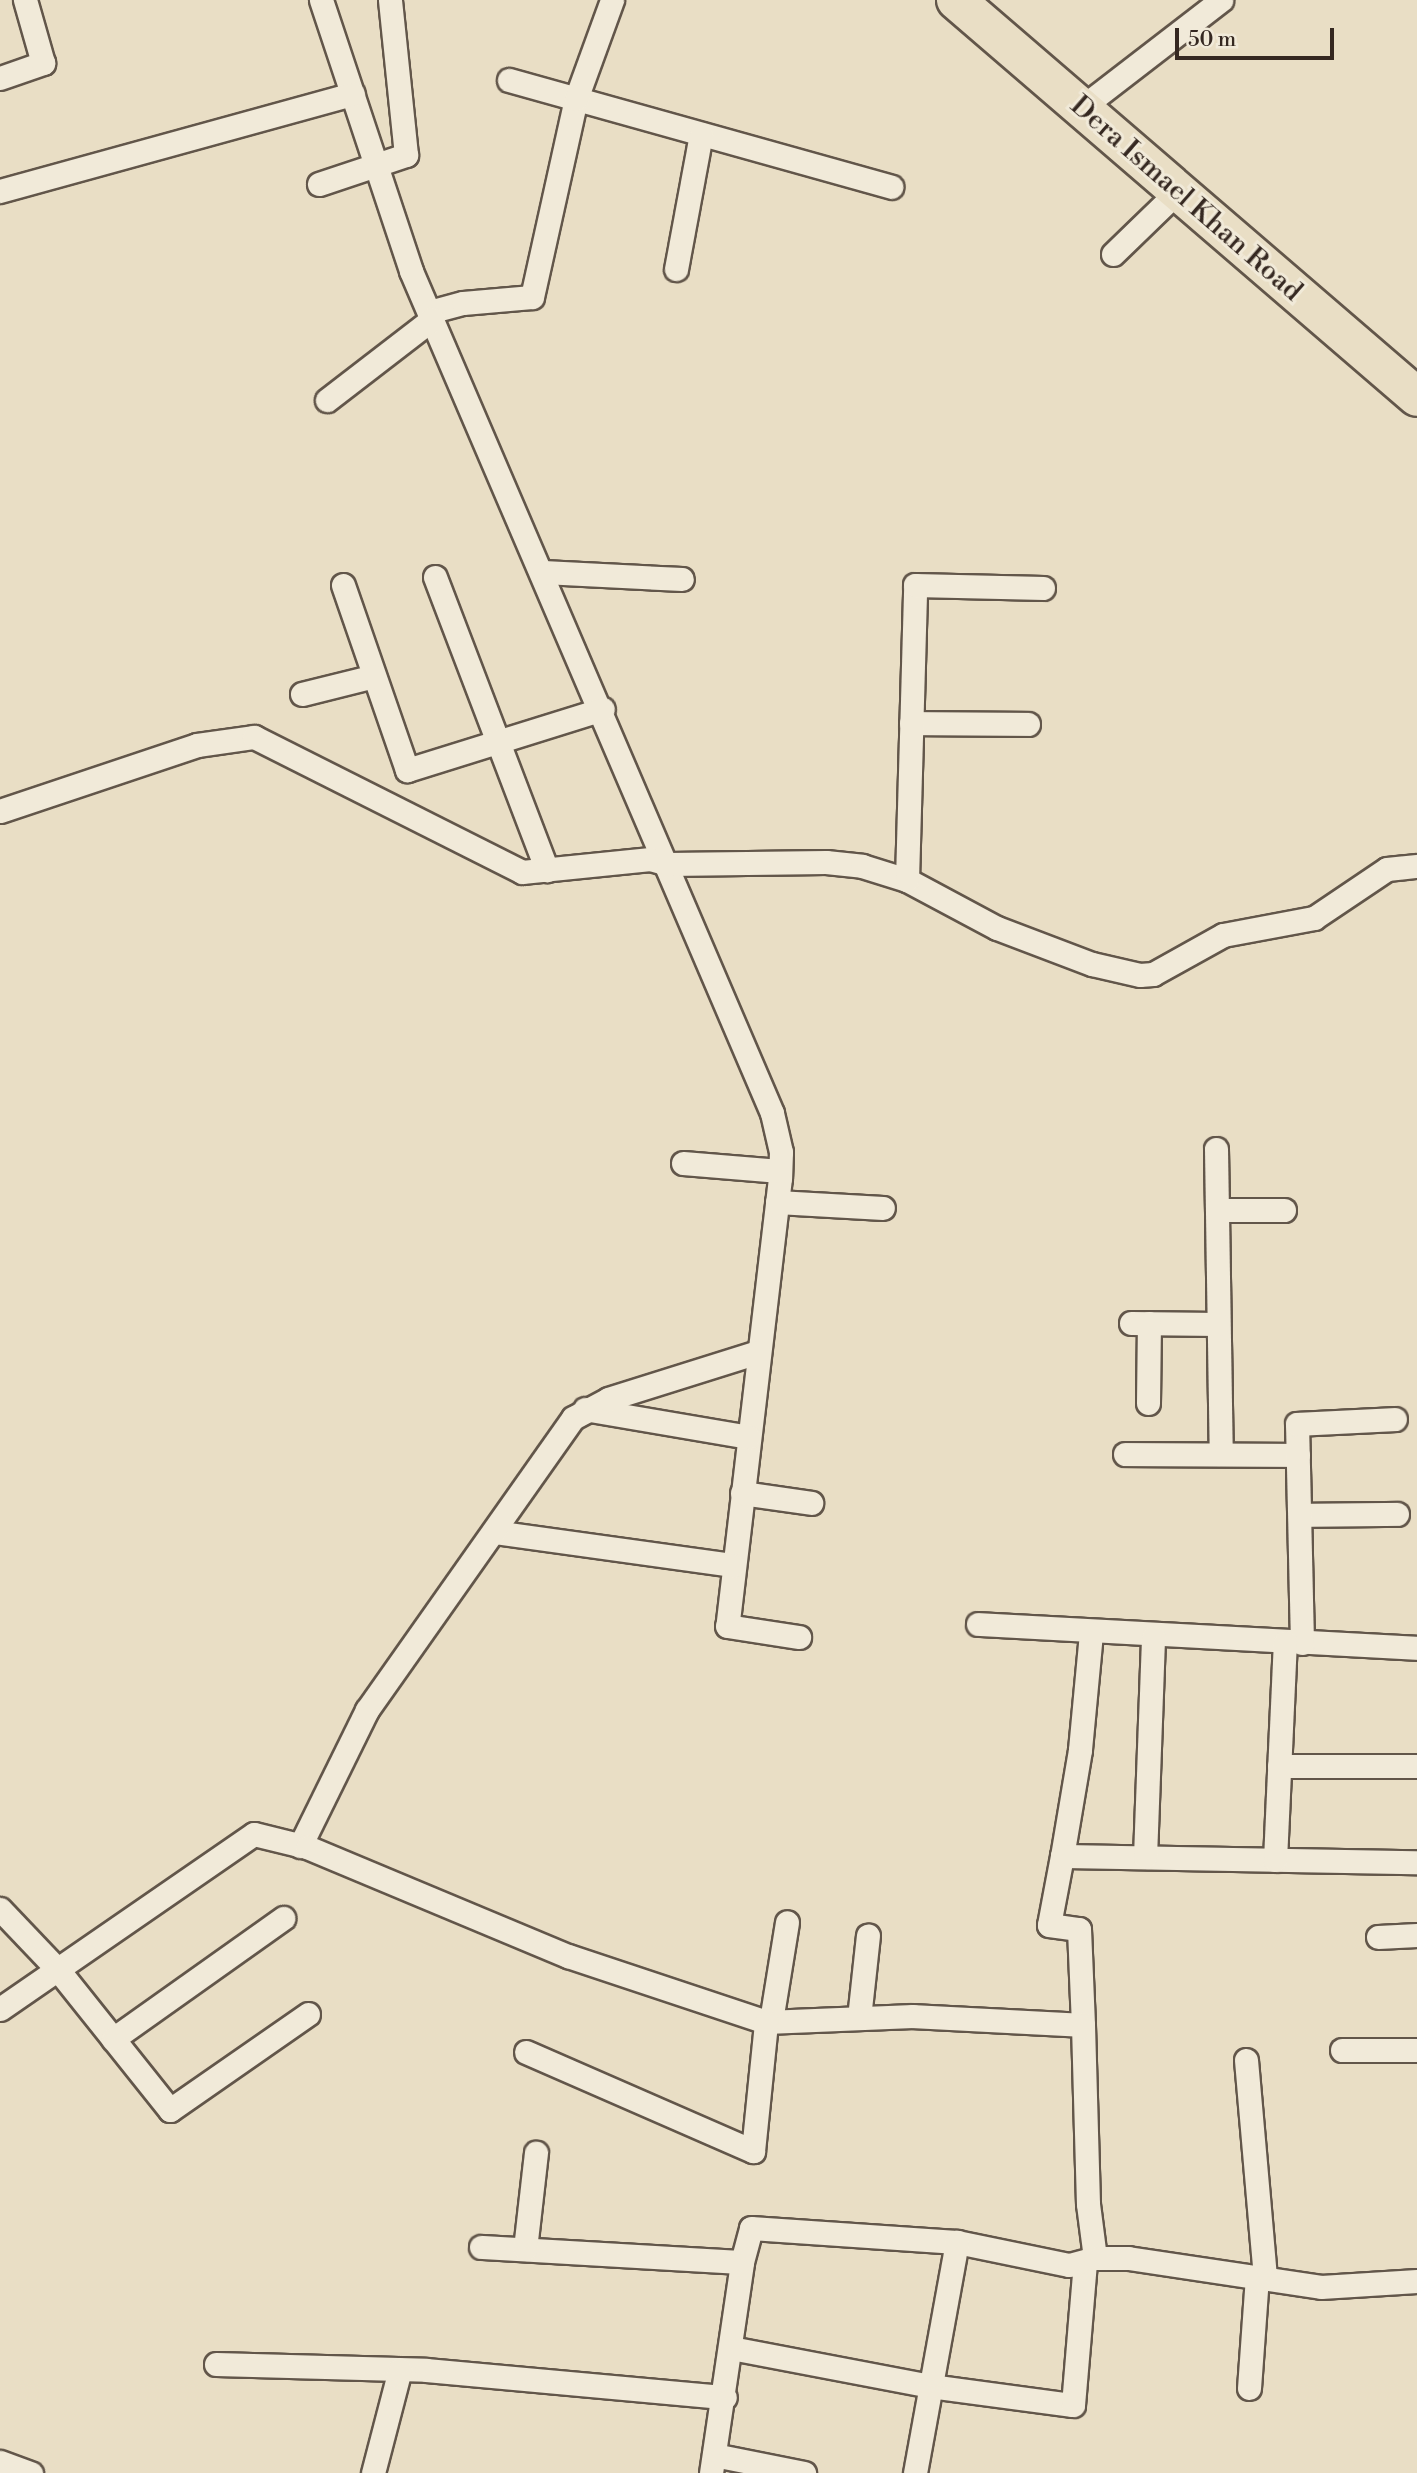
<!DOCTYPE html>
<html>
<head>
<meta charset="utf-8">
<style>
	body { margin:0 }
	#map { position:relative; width:1417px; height:2473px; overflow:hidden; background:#e9dec5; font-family:"Libre Bodoni",serif }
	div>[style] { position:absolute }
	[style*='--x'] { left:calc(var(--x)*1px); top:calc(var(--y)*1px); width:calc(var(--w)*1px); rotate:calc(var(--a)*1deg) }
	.roads { filter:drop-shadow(2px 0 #62564a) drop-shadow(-2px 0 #62564a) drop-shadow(0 2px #62564a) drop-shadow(0 -2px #62564a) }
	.street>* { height:23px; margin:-11.5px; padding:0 11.5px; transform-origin:11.5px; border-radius:11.5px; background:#f1ead9 }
	.highway>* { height:38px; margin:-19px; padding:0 19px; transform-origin:19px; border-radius:19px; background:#e9dec5 }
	span { translate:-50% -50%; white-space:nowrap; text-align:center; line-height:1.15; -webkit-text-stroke:6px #f1ead9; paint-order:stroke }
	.street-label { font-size:28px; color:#352821 }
	.scale { position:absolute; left:1175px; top:28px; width:159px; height:32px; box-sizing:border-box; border:4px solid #352821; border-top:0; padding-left:9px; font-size:21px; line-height:24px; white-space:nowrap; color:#352821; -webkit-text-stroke:5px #f1ead9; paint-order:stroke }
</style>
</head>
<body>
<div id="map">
	<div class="roads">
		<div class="street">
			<div style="--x:321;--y:0;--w:286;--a:71.6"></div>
			<div style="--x:411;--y:271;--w:916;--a:66.79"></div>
			<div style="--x:772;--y:1113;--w:40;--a:77"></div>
			<div style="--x:781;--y:1152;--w:26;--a:92"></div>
			<div style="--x:780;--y:1178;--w:451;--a:96.7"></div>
			<div style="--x:727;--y:1626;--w:73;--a:8.7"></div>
			<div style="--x:0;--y:78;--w:46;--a:-19.2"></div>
			<div style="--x:43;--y:63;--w:66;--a:-105.9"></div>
			<div style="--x:509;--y:80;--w:397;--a:15.6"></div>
			<div style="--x:1081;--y:108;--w:177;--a:-37.6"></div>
			<div style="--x:319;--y:184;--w:92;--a:-18.4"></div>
			<div style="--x:406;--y:155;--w:156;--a:-95.9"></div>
			<div style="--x:0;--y:191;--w:366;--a:-15.4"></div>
			<div style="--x:1113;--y:254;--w:91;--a:-44.1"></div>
			<div style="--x:676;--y:269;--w:137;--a:-79.5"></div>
			<div style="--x:429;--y:312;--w:35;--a:-15"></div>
			<div style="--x:463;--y:303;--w:69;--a:-5"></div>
			<div style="--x:532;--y:297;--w:203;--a:-77.5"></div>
			<div style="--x:576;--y:99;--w:105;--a:-70"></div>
			<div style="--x:327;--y:400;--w:133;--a:-37.6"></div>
			<div style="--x:543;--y:572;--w:139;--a:2.9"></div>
			<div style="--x:435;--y:577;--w:314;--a:69.1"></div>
			<div style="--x:343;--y:585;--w:196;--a:70.9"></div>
			<div style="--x:407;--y:770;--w:205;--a:-17.3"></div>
			<div style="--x:302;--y:694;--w:74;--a:-14"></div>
			<div style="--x:911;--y:723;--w:117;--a:0.5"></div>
			<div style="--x:0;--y:811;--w:208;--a:-18.5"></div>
			<div style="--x:197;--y:745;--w:58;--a:-8"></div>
			<div style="--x:254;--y:737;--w:300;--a:26.7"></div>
			<div style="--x:522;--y:872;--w:129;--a:-5.8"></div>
			<div style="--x:650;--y:859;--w:19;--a:16"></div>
			<div style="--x:668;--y:864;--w:158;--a:-0.7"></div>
			<div style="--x:826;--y:862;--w:36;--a:6"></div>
			<div style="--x:862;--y:866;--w:47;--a:17.3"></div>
			<div style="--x:907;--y:880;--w:102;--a:28.1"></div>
			<div style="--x:997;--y:928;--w:102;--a:20.8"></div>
			<div style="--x:1092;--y:964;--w:49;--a:12.9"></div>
			<div style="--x:1140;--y:975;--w:13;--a:-4"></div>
			<div style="--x:1153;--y:974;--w:80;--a:-29.1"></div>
			<div style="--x:1223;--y:935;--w:93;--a:-10.6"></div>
			<div style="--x:1314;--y:918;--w:88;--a:-33.9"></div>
			<div style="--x:1387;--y:869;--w:30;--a:-6"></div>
			<div style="--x:907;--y:880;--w:295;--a:-88.4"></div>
			<div style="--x:915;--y:585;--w:128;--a:1.3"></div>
			<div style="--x:1216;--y:1149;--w:305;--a:89.1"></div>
			<div style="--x:683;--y:1163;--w:97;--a:4.7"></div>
			<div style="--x:777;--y:1202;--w:106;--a:3.2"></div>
			<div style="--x:1217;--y:1210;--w:67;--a:0"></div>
			<div style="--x:1131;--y:1323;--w:87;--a:0.7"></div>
			<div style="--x:1148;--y:1403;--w:80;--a:-89.3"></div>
			<div style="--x:585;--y:1409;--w:166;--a:9.7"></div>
			<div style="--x:1125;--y:1454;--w:173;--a:0.3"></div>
			<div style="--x:742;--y:1493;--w:70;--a:8.2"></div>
			<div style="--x:1300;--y:1515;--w:97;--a:-0.6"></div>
			<div style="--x:494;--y:1532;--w:241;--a:7.9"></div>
			<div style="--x:978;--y:1624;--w:440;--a:3.1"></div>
			<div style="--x:1091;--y:1633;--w:118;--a:95.4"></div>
			<div style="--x:1080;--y:1750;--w:108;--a:99.6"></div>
			<div style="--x:1062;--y:1856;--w:355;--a:1"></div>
			<div style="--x:1302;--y:1643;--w:219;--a:-91.3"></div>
			<div style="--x:1297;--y:1424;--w:98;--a:-2.9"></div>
			<div style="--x:1279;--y:1766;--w:138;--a:0"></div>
			<div style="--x:300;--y:1846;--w:152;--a:-63.8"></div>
			<div style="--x:367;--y:1710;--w:357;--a:-54.8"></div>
			<div style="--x:573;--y:1418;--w:40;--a:-28"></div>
			<div style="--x:608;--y:1399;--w:157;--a:-17.4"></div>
			<div style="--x:1062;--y:1856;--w:70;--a:100.7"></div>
			<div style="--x:1049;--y:1925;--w:30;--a:8"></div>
			<div style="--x:1079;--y:1929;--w:96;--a:87.6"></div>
			<div style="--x:1145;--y:1857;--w:220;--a:-87.9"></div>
			<div style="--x:1275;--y:1860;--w:218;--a:-87.4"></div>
			<div style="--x:0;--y:1909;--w:86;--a:46.4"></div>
			<div style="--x:59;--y:1971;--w:178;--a:51.4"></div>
			<div style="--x:170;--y:2110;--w:168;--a:-34.8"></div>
			<div style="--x:1378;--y:1937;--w:39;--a:-3"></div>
			<div style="--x:0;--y:2009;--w:308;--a:-34.6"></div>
			<div style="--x:254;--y:1834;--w:55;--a:13.8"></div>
			<div style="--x:307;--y:1847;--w:283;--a:22.7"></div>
			<div style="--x:568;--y:1956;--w:209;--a:18.4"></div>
			<div style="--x:766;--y:2022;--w:147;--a:-2.3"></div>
			<div style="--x:913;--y:2016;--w:170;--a:3"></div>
			<div style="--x:1083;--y:2025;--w:179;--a:88.4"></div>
			<div style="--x:1088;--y:2204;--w:54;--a:82.6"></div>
			<div style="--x:859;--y:2018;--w:83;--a:-83.8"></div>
			<div style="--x:771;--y:2021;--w:100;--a:-80.8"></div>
			<div style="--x:113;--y:2039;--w:209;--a:-35.4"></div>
			<div style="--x:1342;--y:2050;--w:75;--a:0"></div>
			<div style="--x:526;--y:2052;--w:248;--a:23.6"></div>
			<div style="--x:753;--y:2151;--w:130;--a:-84.2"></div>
			<div style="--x:1246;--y:2060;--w:220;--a:85"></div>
			<div style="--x:481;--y:2247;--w:261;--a:3.3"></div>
			<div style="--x:525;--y:2249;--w:97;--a:-83.5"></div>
			<div style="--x:731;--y:2348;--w:203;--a:10.8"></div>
			<div style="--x:930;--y:2386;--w:144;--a:7.6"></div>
			<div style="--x:1073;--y:2405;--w:144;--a:-85.2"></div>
			<div style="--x:216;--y:2364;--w:210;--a:1.6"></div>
			<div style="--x:426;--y:2370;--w:300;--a:5.2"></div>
			<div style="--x:1249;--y:2388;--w:111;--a:-85.9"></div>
			<div style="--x:714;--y:2455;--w:92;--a:11.3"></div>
			<div style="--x:0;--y:2462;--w:33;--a:20"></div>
			<div style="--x:373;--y:2473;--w:107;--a:-75.4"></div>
			<div style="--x:711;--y:2473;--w:213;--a:-81.6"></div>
			<div style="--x:742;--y:2262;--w:35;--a:-75"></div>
			<div style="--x:751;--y:2228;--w:206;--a:3.9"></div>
			<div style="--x:957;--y:2242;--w:114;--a:11.6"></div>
			<div style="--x:1069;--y:2265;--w:27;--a:-15"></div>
			<div style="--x:1095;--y:2258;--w:33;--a:0"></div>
			<div style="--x:1128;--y:2258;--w:195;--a:8.5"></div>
			<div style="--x:1321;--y:2287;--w:96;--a:-3.6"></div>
			<div style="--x:915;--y:2473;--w:235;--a:-79.7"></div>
		</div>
		<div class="highway">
			<div style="--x:956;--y:0;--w:608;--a:40.73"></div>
		</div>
	</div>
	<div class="street-label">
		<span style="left:1186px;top:199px;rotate:41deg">Dera Ismael Khan Road</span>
	</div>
	<div class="scale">50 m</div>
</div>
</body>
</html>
